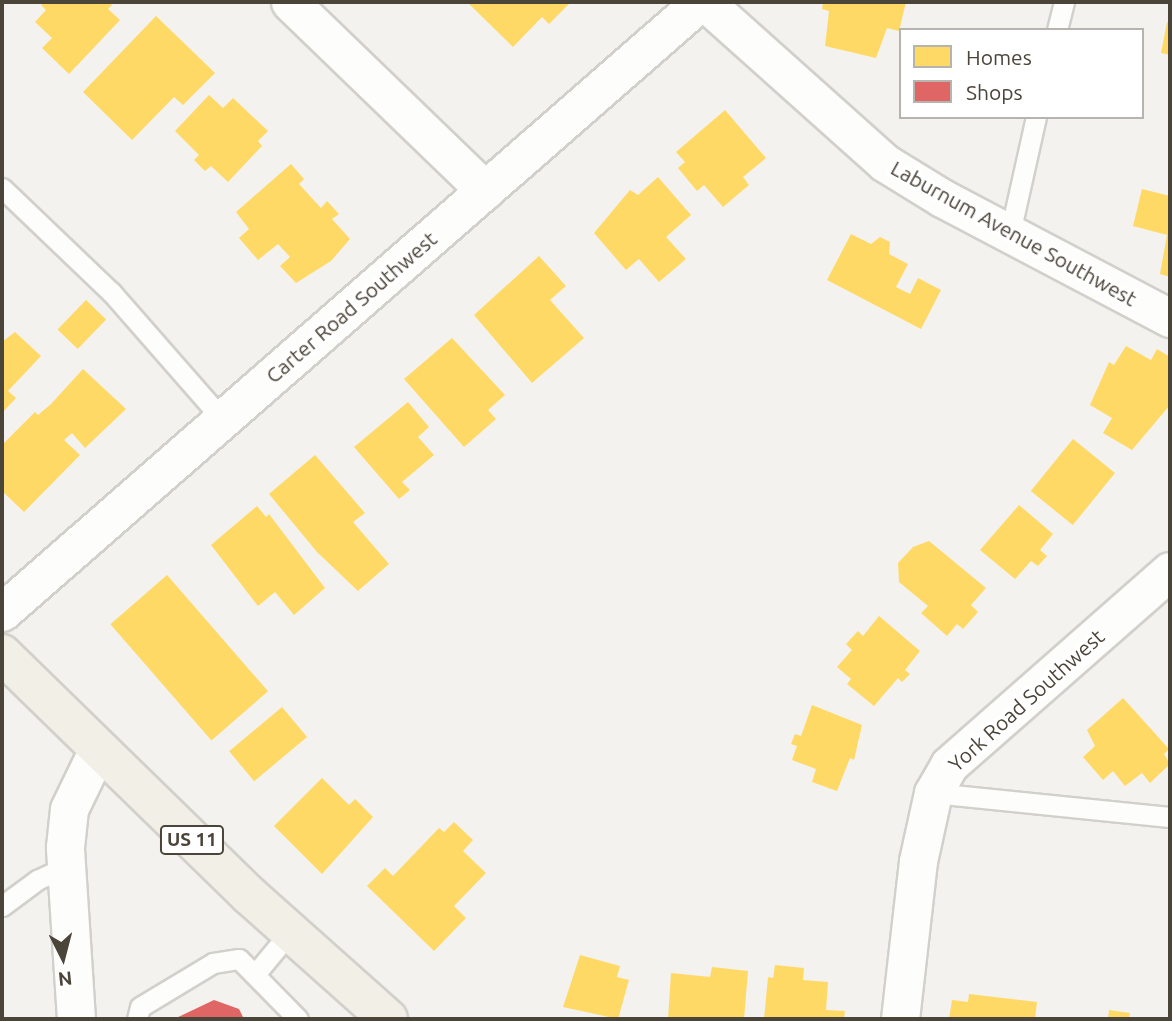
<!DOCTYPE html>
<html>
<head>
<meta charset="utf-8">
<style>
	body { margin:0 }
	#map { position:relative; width:1172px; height:1021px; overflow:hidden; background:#f4f2ee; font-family:Ubuntu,sans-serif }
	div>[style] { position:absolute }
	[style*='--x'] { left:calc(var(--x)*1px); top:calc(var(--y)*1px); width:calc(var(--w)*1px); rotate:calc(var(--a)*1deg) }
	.homes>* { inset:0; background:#ffd966; transform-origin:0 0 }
	.shops>* { inset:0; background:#e06666 }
	.roads { filter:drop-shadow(2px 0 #d2d0cb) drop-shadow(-2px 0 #d2d0cb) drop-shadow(0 2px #d2d0cb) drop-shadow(0 -2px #d2d0cb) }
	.service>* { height:19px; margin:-9.5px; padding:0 9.5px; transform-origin:9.5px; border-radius:9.5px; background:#fdfdfc }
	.minor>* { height:37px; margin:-18.5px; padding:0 18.5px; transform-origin:18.5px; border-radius:18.5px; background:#fdfdfc }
	.primary>* { height:38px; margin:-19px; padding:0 19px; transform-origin:19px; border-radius:19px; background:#f2efe6 }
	span { translate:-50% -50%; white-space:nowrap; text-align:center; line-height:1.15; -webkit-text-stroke:7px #fff; paint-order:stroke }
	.shield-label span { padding:2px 5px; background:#fff; border:2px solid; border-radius:5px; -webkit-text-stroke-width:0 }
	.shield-label { font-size:19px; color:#4b4439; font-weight:700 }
	.street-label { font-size:21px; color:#4b4439 }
	.frame { position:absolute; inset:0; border:4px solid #4b4439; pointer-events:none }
	.legend { position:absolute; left:899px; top:28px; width:245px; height:91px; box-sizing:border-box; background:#fff; border:2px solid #b7b4b0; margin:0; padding:9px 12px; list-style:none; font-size:21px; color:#4b4439 }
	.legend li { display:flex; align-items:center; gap:14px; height:35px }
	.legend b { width:35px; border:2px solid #b7b4b0 }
	.north { position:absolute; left:28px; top:923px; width:70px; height:70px; -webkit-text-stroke:5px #fff; paint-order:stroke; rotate:174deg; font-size:19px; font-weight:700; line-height:28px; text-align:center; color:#4b4439 }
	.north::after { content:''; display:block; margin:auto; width:24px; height:32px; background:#4b4439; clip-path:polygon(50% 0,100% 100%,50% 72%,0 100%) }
</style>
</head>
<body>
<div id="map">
	<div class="homes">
		<div style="clip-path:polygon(44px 2px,108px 2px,112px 5px,108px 9px,120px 20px,69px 74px,42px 48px,52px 38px,35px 22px,46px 10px,41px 5px)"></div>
		<div style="clip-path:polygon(467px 2px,571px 2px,549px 24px,542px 17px,513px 47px)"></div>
		<div style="clip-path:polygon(823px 2px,906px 2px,899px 31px,887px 28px,876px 58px,825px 46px,829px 11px,822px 9px)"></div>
		<div style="clip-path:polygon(156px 16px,215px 73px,183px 105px,174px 97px,132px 140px,83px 92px)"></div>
		<div style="clip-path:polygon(1167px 22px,1170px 23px,1170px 55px,1161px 53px)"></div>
		<div style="clip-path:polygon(209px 95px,223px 108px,233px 98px,268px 131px,258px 141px,262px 146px,228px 182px,211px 166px,205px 171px,194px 160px,199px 155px,175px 131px)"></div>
		<div style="clip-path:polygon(725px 110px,766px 158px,743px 177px,749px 185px,723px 207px,704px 185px,697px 191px,678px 168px,685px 162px,676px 152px)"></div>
		<div style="clip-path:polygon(291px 164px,304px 179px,299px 184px,321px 208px,327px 201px,339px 214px,332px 219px,350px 239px,331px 261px,296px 283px,280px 266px,290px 257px,278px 244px,258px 260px,239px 238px,249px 229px,236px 212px)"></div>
		<div style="clip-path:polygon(658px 177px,691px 215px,666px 237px,686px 259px,659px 282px,639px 259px,626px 270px,594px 233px,630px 190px,638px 195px)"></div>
		<div style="clip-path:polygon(1142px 189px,1170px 196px,1170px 277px,1160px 274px,1167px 235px,1133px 226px)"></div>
		<div style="clip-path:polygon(851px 234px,871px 244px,880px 237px,890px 242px,889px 254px,908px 264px,896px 287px,910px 294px,918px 278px,941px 290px,921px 329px,827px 280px)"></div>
		<div style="clip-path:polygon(539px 256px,566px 286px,550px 300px,584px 338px,532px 383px,474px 315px)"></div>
		<div style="left:86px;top:300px;width:28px;height:41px;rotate:44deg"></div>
		<div style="clip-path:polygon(15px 332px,41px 356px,8px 391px,16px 398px,2px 413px,2px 342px)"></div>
		<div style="clip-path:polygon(452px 338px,505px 395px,488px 410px,496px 419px,464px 447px,404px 379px)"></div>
		<div style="clip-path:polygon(1126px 346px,1151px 360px,1157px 349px,1170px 357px,1170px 405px,1132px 450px,1103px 433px,1112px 418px,1090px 405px,1109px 362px,1114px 365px)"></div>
		<div style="clip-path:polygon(83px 369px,126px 409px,85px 448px,72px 433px,64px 440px,80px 455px,24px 512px,2px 491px,2px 445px,35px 412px,38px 415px,51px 404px)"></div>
		<div style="clip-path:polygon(408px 402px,429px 427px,418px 437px,434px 455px,402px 482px,410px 490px,399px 499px,354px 447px)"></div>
		<div style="left:1073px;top:439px;width:54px;height:67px;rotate:39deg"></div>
		<div style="clip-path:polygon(315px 455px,365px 513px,353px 522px,389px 564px,358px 591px,317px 552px,269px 494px)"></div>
		<div style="clip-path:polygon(1019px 505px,1053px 534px,1040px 550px,1047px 556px,1038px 566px,1031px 561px,1015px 579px,980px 550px)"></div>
		<div style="clip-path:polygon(257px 506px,266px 517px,269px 514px,325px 588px,294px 615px,275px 592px,258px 606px,211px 545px)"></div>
		<div style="clip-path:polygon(929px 541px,986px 588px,971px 605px,978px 612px,963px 629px,957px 624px,947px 636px,921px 613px,928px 606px,899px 582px,898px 563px,913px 547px)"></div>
		<div style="left:167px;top:575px;width:154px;height:75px;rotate:49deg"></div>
		<div style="clip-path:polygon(879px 616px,920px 651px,905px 670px,910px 674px,902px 682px,898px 678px,874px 706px,847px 684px,851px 679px,837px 667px,852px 650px,846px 644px,858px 631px,863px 636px)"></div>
		<div style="clip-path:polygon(1123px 698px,1169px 749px,1164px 754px,1170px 764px,1150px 783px,1142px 773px,1125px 786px,1113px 771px,1103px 780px,1083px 757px,1095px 746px,1087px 730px)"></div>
		<div style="clip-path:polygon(812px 705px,862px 725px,854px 760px,850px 758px,837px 791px,812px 782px,816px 769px,792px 760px,797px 746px,791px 744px,795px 734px,801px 736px)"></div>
		<div style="left:282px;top:707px;width:39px;height:69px;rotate:50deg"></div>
		<div style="clip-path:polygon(322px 778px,349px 805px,355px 799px,373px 817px,322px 874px,274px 826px)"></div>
		<div style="clip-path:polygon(454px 822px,473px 840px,463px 851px,486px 873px,454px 906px,466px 918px,434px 951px,367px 886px,385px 868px,393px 876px,439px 828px,444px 832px)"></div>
		<div style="clip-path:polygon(580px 955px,620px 966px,617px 977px,629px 980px,618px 1019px,563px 1007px)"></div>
		<div style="clip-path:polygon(775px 965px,804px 968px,803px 980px,828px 982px,826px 1010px,845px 1011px,844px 1019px,764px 1019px,768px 977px,773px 978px)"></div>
		<div style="clip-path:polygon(712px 967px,748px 971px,744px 1019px,668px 1019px,671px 973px,710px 977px)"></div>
		<div style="clip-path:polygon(969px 994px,1037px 1002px,1035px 1019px,949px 1019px,952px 1000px,968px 1002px)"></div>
		<div style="clip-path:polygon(1109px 1010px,1130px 1013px,1129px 1019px,1108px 1019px)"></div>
	</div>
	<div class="shops">
		<div style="clip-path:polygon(214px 1000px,239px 1009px,244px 1019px,174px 1019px)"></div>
	</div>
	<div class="roads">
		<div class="service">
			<div style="--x:1057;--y:30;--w:29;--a:-76"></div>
			<div style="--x:2;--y:188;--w:151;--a:43.7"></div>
			<div style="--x:111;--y:292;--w:169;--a:48.8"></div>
			<div style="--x:1010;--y:233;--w:119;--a:-77.4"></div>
			<div style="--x:933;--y:793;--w:238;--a:5.8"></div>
			<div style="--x:2;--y:906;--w:44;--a:-36.6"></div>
			<div style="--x:37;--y:880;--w:33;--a:-25"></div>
			<div style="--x:256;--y:973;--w:53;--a:-50.3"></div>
			<div style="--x:137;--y:1019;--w:12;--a:-76"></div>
			<div style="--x:140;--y:1007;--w:85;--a:-31.1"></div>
			<div style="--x:213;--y:963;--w:26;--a:-9"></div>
			<div style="--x:239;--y:959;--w:84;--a:45.5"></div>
		</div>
		<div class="minor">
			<div style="--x:290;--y:2;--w:271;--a:44"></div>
			<div style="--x:705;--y:2;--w:241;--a:41.8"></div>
			<div style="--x:885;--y:163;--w:67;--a:31.6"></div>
			<div style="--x:942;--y:198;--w:258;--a:27.8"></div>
			<div style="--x:2;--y:612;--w:927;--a:-41.15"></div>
			<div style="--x:76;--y:1019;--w:172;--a:-93.7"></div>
			<div style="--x:65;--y:847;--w:38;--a:-84"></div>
			<div style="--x:69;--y:809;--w:67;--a:-64.2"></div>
			<div style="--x:900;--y:1019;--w:159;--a:-83.5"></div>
			<div style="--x:918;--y:861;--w:70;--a:-77.6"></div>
			<div style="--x:933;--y:793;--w:32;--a:-60"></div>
			<div style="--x:949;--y:765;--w:294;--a:-41.3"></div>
		</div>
		<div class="primary">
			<div style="--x:2;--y:654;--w:345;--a:44.3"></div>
			<div style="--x:249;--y:895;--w:186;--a:41.7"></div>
		</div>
	</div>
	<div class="shield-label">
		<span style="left:192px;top:840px">US 11</span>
	</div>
	<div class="street-label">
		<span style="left:1014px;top:233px;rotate:29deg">Laburnum Avenue Southwest</span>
		<span style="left:351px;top:307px;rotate:-41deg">Carter Road Southwest</span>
		<span style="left:1026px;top:700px;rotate:-42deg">York Road Southwest</span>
	</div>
	<div class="frame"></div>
	<ul class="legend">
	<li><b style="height:19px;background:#ffd966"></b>Homes</li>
	<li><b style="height:19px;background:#e06666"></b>Shops</li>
	</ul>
	<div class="north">N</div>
</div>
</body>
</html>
